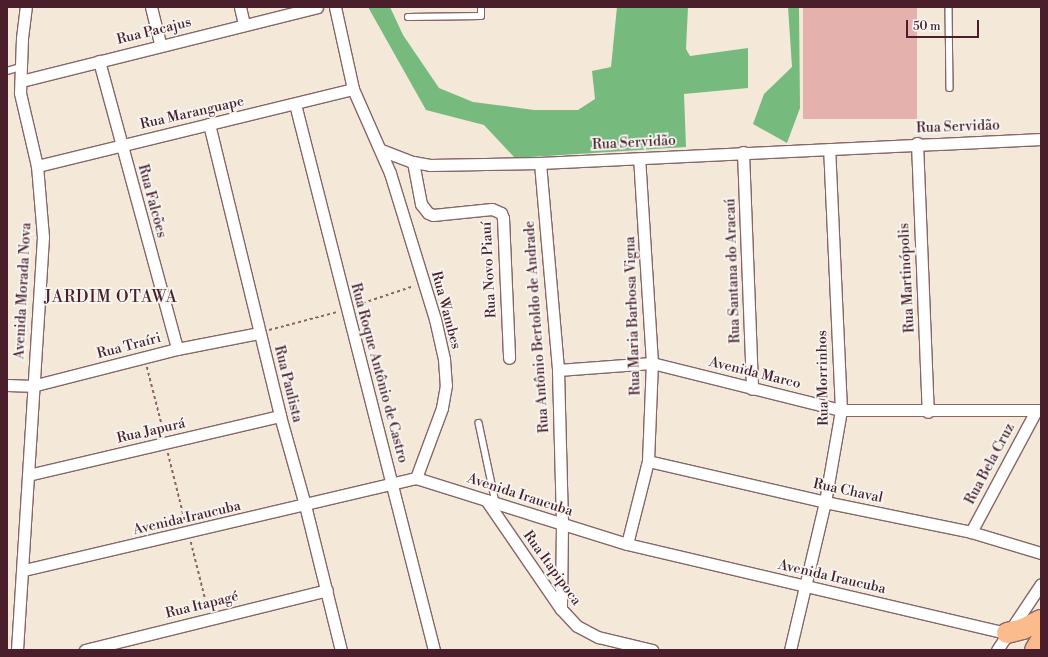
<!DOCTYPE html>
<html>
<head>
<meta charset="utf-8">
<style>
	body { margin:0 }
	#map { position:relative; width:1048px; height:657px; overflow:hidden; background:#f4e9d8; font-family:"Libre Bodoni",serif }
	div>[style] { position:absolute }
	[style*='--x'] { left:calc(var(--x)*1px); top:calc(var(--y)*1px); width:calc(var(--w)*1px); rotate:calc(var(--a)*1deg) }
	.forest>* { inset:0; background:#76ba7e }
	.building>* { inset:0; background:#e4b1ad; transform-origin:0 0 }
	.path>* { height:1.5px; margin-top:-0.75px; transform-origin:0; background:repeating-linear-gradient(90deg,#866668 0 3px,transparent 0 6px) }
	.roads { filter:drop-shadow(1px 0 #866668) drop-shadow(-1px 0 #866668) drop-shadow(0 1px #866668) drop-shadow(0 -1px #866668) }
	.lane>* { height:5.5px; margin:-2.75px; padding:0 2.75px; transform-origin:2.75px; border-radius:2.75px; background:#fff }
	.street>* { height:11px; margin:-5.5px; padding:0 5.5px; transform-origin:5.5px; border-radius:5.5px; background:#fff }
	.highway>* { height:20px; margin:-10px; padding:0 10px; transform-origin:10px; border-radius:10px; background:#fbbb8c }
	span { translate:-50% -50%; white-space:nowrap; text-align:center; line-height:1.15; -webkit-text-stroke:3.5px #f6f6f2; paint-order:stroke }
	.street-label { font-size:14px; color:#4a1f2b }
	.quarter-label { font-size:16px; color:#4a1f2b; letter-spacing:1px }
	.frame { position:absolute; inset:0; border:8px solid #4a1f2b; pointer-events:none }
	.scale { position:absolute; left:906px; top:20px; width:73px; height:18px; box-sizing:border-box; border:2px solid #4a1f2b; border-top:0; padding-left:5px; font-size:12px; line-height:14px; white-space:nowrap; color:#4a1f2b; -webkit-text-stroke:3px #f6f6f2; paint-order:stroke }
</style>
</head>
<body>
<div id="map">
	<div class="forest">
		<div style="clip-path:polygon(368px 7px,390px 7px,403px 35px,439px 88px,473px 102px,534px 110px,578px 110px,595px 99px,592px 71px,611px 67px,617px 7px,688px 7px,686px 49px,690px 56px,748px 48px,748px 88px,684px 94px,686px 147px,515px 158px,484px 125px,426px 110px)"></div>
		<div style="clip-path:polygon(788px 7px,799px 7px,800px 108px,787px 143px,753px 124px,764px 94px,792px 67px)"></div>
	</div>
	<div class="building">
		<div style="left:803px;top:7px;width:114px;height:112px"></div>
	</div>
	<div class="path">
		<div style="--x:357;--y:305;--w:60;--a:-18.4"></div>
		<div style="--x:269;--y:330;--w:70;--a:-14.8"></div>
		<div style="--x:147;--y:367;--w:68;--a:75.6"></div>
		<div style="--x:168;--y:453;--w:70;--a:76"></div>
		<div style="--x:191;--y:542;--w:70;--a:76"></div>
	</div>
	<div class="roads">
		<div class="lane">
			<div style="--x:949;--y:7;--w:81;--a:89.3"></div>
			<div style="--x:408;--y:17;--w:73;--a:-0.8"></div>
			<div style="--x:481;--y:16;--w:9;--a:-90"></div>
			<div style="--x:7;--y:71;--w:15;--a:-16"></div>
			<div style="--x:479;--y:423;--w:82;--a:78"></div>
		</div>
		<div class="street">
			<div style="--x:151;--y:7;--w:38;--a:76"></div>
			<div style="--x:240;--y:7;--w:17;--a:77"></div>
			<div style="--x:335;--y:7;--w:84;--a:77.6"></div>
			<div style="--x:353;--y:89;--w:92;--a:66.2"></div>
			<div style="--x:390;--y:173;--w:153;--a:72.9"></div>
			<div style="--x:435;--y:319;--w:41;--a:77.3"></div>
			<div style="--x:444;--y:359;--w:26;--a:86"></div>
			<div style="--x:446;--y:385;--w:23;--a:100"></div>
			<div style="--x:442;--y:408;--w:75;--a:110.4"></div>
			<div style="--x:99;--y:61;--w:298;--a:74.8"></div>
			<div style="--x:21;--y:81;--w:305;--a:-14"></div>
			<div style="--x:295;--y:104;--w:563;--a:75.72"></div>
			<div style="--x:209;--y:124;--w:301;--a:76.3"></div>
			<div style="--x:280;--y:416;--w:92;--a:74.3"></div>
			<div style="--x:305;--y:505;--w:149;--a:76.1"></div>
			<div style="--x:917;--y:143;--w:269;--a:87.7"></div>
			<div style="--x:381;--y:150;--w:34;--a:21"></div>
			<div style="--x:413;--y:162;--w:17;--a:10"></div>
			<div style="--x:430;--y:165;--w:110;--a:-1"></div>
			<div style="--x:540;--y:163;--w:502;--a:-2.74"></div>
			<div style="--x:743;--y:152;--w:237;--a:87.8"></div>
			<div style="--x:413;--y:162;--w:43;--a:79.2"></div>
			<div style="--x:421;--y:204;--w:11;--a:52"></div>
			<div style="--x:428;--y:213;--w:5;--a:22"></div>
			<div style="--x:433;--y:215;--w:59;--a:-5.8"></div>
			<div style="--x:492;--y:209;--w:10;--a:24"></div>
			<div style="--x:501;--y:213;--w:5;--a:68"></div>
			<div style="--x:503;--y:218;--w:140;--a:87.5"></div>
			<div style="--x:540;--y:163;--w:208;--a:85"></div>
			<div style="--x:558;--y:370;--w:154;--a:88.5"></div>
			<div style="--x:562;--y:524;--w:85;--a:90.7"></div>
			<div style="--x:37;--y:166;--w:325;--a:-13.7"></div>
			<div style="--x:558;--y:370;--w:94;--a:-4.3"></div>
			<div style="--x:652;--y:363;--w:195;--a:14"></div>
			<div style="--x:841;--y:410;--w:200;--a:0"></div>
			<div style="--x:7;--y:385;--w:25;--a:2"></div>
			<div style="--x:32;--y:386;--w:150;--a:-14.3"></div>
			<div style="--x:177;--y:349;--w:84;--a:-11"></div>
			<div style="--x:648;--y:461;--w:182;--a:13"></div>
			<div style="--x:825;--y:502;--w:149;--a:11.6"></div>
			<div style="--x:971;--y:532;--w:73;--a:16.7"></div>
			<div style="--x:28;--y:475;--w:259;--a:-13.2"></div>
			<div style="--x:486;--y:500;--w:132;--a:55.5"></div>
			<div style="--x:561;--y:609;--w:23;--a:47"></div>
			<div style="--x:577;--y:626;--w:24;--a:28"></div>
			<div style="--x:598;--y:637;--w:56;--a:13.5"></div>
			<div style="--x:971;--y:532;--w:137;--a:-61.8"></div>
			<div style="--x:627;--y:544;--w:86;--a:-75.8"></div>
			<div style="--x:648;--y:461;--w:98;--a:-87.7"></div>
			<div style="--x:652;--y:363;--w:205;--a:-93.6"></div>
			<div style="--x:24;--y:570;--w:403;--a:-13.2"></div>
			<div style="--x:416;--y:478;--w:221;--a:17.4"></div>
			<div style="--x:627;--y:544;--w:390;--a:13.2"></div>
			<div style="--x:17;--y:650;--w:414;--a:-86.4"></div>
			<div style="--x:43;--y:237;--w:71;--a:-94.8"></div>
			<div style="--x:37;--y:166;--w:75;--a:-103.1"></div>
			<div style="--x:20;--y:93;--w:55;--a:-87.9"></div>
			<div style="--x:22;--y:38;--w:31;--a:-83"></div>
			<div style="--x:85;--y:650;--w:249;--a:-13.9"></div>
			<div style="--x:790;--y:650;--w:152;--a:-76.7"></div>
			<div style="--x:825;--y:502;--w:93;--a:-80.1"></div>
			<div style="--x:841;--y:410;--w:261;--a:-92.6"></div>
			<div style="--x:997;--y:650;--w:79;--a:-56.3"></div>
		</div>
		<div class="highway">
			<div style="--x:1007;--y:633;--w:16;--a:-14"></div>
			<div style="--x:1023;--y:629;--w:20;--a:-27"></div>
			<div style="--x:1035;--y:650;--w:12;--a:-59"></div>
		</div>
	</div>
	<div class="street-label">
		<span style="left:154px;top:31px;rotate:-14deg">Rua Pacajus</span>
		<span style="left:192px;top:113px;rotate:-13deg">Rua Maranguape</span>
		<span style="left:958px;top:127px;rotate:-2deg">Rua Servidão</span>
		<span style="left:634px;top:143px;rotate:-3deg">Rua Servidão</span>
		<span style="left:152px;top:201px;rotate:75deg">Rua Falcões</span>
		<span style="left:489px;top:270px;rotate:-93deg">Rua Novo Piauí</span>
		<span style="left:733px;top:271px;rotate:-92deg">Rua Santana do Aracaú</span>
		<span style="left:907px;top:278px;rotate:-93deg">Rua Martinópolis</span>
		<span style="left:23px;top:291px;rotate:-87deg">Avenida Morada Nova</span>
		<span style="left:446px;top:310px;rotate:75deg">Rua Wambes</span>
		<span style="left:633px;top:316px;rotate:-92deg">Rua Maria Barbosa Vigna</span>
		<span style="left:537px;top:327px;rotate:-94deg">Rua Antônio Bertoldo de Andrade</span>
		<span style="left:129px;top:346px;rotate:-15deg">Rua Traíri</span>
		<span style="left:379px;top:373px;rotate:75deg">Rua Roque Antônio de Castro</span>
		<span style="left:755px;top:373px;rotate:14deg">Avenida Marco</span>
		<span style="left:823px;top:378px;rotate:-91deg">Rua Morrinhos</span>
		<span style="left:288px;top:384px;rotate:76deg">Rua Paulista</span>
		<span style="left:151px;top:431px;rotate:-13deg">Rua Japurá</span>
		<span style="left:990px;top:464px;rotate:-62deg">Rua Bela Cruz</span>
		<span style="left:848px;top:491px;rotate:12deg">Rua Chaval</span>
		<span style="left:520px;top:495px;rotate:18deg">Avenida Iraucuba</span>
		<span style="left:187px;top:518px;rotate:-13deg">Avenida Iraucuba</span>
		<span style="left:552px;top:568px;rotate:54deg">Rua Itapipoca</span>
		<span style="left:832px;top:577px;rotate:13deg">Avenida Iraucuba</span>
		<span style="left:202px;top:605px;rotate:-14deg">Rua Itapagé</span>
	</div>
	<div class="quarter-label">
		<span style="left:111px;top:297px">JARDIM OTAWA</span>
	</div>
	<div class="frame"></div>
	<div class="scale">50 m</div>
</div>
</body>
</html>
